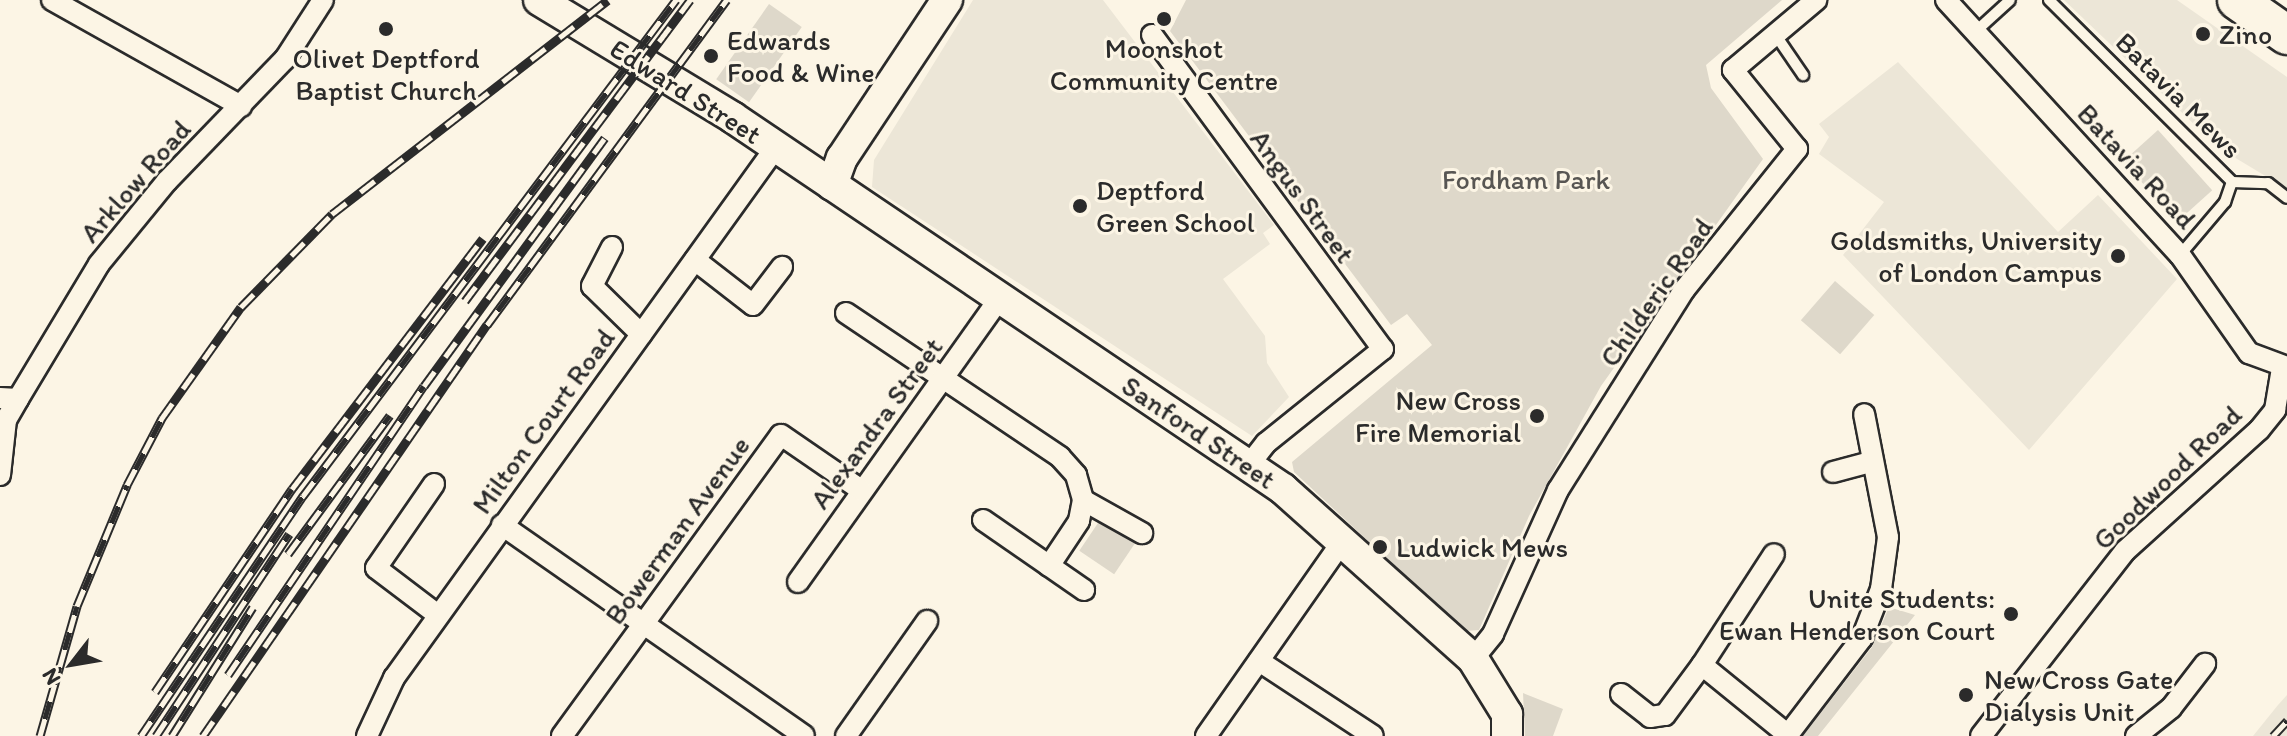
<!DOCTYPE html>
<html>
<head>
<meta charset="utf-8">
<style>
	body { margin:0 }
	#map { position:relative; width:2287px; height:736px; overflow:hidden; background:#fcf5e5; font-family:Itim,sans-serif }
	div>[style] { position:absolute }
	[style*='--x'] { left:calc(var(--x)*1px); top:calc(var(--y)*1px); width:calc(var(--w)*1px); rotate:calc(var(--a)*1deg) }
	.built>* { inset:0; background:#ece6d7 }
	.green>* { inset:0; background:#ded8ca; transform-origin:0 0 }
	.roads { filter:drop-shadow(2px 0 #2b2b2b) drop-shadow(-2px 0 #2b2b2b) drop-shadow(0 2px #2b2b2b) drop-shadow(0 -2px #2b2b2b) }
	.lane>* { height:10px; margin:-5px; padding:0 5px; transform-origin:5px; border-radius:5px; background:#fcf5e5 }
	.street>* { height:20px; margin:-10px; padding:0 10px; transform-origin:10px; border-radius:10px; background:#fcf5e5 }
	.secondary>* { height:30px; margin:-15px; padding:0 15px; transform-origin:15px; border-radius:15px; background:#fcf5e5 }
	.highway>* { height:38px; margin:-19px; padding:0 19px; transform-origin:19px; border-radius:19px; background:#fcf5e5 }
	.rail>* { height:9px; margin-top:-4.5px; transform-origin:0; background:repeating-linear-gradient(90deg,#fcf5e5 0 18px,#2b2b2b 0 36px); box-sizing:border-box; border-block:2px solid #2b2b2b }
	.dots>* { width:22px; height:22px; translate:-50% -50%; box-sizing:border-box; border:4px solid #fcf5e5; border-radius:50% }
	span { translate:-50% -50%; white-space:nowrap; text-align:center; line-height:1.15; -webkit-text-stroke:6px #fcf5e5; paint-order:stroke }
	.poi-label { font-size:28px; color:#2b2b2b }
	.left { translate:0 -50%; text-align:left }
	.right { translate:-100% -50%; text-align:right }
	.street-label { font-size:28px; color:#2b2b2b }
	.park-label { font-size:28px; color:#585653 }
	.north { position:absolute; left:32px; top:624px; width:80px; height:80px; -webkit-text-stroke:6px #fcf5e5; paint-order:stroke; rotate:239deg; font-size:22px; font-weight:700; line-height:32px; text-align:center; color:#2b2b2b }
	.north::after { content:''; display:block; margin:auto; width:28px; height:36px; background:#2b2b2b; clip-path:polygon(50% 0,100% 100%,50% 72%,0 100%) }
</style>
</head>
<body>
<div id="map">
	<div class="built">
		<div style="clip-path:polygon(973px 0,1103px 0,1274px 225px,1263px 233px,1270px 244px,1223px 279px,1265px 336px,1267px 363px,1289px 397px,1252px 436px,872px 187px,874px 160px)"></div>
		<div style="clip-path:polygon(2064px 0,2177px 0,2287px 77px,2287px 189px,2219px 148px)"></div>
		<div style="clip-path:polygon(1898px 62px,2058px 232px,2098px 195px,2177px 279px,2029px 450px,1843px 255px,1884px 202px,1819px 154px,1829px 137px,1819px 124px)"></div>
		<div style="clip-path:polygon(2287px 695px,2287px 736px,2253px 736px,2278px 705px)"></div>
	</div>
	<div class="green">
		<div style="clip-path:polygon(1186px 0,1782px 0,1706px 65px,1711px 88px,1763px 159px,1601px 386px,1529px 516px,1479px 630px,1465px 631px,1294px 472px,1292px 462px,1432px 345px,1407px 314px,1391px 325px,1170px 31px)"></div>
		<div style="left:769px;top:4px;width:40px;height:92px;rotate:35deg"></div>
		<div style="left:2158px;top:130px;width:81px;height:47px;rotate:48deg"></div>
		<div style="left:1835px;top:281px;width:52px;height:52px;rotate:41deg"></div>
		<div style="left:1100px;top:520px;width:42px;height:37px;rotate:34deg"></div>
		<div style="clip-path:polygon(1889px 607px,1915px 615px,1818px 736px,1803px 736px,1872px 647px)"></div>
		<div style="clip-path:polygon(1523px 693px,1563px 709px,1553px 736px,1525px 736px)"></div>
	</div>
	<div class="roads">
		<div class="lane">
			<div style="--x:2049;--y:0;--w:258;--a:44.8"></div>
			<div style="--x:2232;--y:182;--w:36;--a:2"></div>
			<div style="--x:2268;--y:183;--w:24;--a:38"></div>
			<div style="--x:1975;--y:32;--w:47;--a:-42.4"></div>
			<div style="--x:1775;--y:34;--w:50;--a:55.7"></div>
			<div style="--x:2180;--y:255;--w:70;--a:-49.7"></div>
			<div style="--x:2225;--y:202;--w:21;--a:-71"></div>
		</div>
		<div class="street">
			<div style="--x:52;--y:0;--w:217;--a:29.3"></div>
			<div style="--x:1946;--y:0;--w:346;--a:47.5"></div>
			<div style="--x:2180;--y:255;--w:120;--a:54.9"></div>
			<div style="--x:2249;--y:353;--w:40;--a:20.2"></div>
			<div style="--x:1152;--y:35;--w:390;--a:53.7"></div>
			<div style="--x:1383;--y:349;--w:150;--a:141.2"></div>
			<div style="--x:1266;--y:443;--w:28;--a:128"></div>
			<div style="--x:612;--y:247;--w:44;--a:117.1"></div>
			<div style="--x:592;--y:286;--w:69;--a:44.4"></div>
			<div style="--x:695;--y:260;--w:73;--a:37.8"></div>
			<div style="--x:753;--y:305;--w:48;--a:-52.7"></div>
			<div style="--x:846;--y:313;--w:258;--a:33.9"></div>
			<div style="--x:1060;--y:457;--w:24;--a:48"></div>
			<div style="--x:1076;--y:475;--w:26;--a:74"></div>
			<div style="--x:1083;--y:500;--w:21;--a:101"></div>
			<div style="--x:1079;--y:521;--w:54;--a:123.7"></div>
			<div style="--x:0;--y:398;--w:18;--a:3"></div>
			<div style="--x:18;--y:399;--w:157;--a:-59"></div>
			<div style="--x:99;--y:264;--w:107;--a:-50.7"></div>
			<div style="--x:167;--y:181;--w:170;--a:-46"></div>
			<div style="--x:285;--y:59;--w:70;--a:-57.2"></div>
			<div style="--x:1833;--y:472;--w:38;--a:-15"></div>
			<div style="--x:0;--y:475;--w:55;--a:-83.8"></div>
			<div style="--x:6;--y:420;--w:24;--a:-60"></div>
			<div style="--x:434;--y:484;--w:102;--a:124.6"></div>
			<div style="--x:376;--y:568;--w:78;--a:37.2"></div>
			<div style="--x:1083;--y:500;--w:68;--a:29.2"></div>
			<div style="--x:983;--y:520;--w:123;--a:34.7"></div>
			<div style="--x:502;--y:525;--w:368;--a:34.9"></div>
			<div style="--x:798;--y:582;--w:349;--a:-54.6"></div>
			<div style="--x:1473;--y:659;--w:32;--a:-51"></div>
			<div style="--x:1493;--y:634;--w:158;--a:-65.7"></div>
			<div style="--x:1558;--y:490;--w:236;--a:-57.8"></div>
			<div style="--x:1684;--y:290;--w:181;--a:-51.3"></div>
			<div style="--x:1797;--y:149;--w:102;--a:-129"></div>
			<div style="--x:1733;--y:70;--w:109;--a:-40.1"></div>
			<div style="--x:1259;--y:661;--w:136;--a:33.3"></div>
			<div style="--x:1702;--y:665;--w:132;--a:-57"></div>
			<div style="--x:1621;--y:694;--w:37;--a:38"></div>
			<div style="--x:1650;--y:717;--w:15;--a:-8"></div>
			<div style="--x:1665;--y:715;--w:62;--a:-53.5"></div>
			<div style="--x:1702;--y:665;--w:111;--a:39.1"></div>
			<div style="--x:367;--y:736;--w:64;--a:-65"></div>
			<div style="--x:394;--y:678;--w:654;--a:-54.27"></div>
			<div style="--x:562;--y:736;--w:372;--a:-54"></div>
			<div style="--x:781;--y:435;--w:97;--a:34.5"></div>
			<div style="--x:846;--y:736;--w:141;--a:-54.8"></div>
			<div style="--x:1206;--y:736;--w:237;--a:-55"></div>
			<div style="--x:1787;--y:736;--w:123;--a:-52.6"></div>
			<div style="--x:1862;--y:638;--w:53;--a:-68.8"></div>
			<div style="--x:1881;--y:589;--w:52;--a:-82.3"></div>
			<div style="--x:1888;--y:537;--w:125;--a:-101"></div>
			<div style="--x:1981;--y:736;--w:234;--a:-52.1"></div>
			<div style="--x:2125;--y:551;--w:181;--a:-42.1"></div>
			<div style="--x:2259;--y:430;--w:26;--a:-51"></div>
			<div style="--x:2275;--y:410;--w:43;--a:-80.5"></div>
			<div style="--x:2136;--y:736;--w:45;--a:-38.7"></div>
			<div style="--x:2171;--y:708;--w:56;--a:-52.3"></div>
		</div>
		<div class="secondary">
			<div style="--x:539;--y:0;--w:226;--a:31.2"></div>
			<div style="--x:732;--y:117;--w:665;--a:34.02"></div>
			<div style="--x:1283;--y:489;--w:255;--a:41.8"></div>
			<div style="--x:1473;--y:659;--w:65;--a:58.3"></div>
			<div style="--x:1507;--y:714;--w:22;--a:90"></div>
			<div style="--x:832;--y:185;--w:29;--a:-70"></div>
			<div style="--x:842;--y:158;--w:190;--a:-56.4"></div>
		</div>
		<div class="highway">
			<div style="--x:2237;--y:0;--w:61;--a:35"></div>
		</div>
	</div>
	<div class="rail">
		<div style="--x:465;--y:301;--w:376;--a:-53.2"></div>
		<div style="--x:288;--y:554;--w:172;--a:-53.7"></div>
		<div style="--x:228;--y:675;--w:349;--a:-55.9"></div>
		<div style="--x:424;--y:386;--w:307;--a:-53.9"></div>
		<div style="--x:155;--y:692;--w:245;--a:-56"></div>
		<div style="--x:292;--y:489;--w:315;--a:-52.7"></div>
		<div style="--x:40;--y:736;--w:135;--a:-74.1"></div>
		<div style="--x:77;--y:606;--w:131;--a:-67.5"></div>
		<div style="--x:127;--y:485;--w:76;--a:-62.4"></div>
		<div style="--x:162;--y:418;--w:136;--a:-54.6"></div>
		<div style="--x:241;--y:307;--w:130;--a:-45.6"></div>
		<div style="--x:332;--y:214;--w:349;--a:-37.8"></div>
		<div style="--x:141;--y:736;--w:290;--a:-56"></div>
		<div style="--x:303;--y:496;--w:621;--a:-53.06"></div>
		<div style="--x:156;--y:736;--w:242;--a:-56.6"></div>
		<div style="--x:172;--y:736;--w:152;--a:-57.9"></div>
		<div style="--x:203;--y:736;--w:500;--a:-55.4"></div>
		<div style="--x:487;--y:325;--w:404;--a:-53.6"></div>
		<div style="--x:2273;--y:736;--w:21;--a:-47"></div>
	</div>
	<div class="dots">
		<div style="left:1164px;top:19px;background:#2b2b2b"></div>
		<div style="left:386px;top:29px;background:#2b2b2b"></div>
		<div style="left:2203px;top:34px;background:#2b2b2b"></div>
		<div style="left:711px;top:56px;background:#2b2b2b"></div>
		<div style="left:1080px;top:206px;background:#2b2b2b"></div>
		<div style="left:2118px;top:256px;background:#2b2b2b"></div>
		<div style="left:1537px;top:416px;background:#2b2b2b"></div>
		<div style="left:1380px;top:547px;background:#2b2b2b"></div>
		<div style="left:2011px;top:614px;background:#2b2b2b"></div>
		<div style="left:1966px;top:695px;background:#2b2b2b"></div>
	</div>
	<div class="poi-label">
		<span class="left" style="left:2219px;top:34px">Zino</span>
		<span class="left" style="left:727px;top:56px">Edwards<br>Food &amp; Wine</span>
		<span style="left:1164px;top:64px">Moonshot<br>Community Centre</span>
		<span style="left:386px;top:74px">Olivet Deptford<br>Baptist Church</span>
		<span class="left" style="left:1096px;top:206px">Deptford<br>Green School</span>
		<span class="right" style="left:2102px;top:256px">Goldsmiths, University<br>of London Campus</span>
		<span class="right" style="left:1521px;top:416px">New Cross<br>Fire Memorial</span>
		<span class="left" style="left:1396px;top:547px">Ludwick Mews</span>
		<span class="right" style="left:1995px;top:614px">Unite Students:<br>Ewan Henderson Court</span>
		<span class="left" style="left:1984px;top:695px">New Cross Gate<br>Dialysis Unit</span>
	</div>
	<div class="street-label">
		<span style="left:686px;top:91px;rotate:32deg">Edward Street</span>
		<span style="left:2179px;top:95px;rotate:45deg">Batavia Mews</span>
		<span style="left:2137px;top:166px;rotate:47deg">Batavia Road</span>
		<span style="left:135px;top:181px;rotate:-49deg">Arklow Road</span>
		<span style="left:1303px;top:196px;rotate:54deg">Angus Street</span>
		<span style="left:1656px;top:292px;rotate:-55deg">Childeric Road</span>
		<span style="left:543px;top:421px;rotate:-54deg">Milton Court Road</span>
		<span style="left:876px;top:423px;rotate:-54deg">Alexandra Street</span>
		<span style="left:1199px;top:432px;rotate:34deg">Sanford Street</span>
		<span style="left:2167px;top:477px;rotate:-44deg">Goodwood Road</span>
		<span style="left:677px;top:530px;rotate:-54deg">Bowerman Avenue</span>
	</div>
	<div class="park-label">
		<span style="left:1526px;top:179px">Fordham Park</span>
	</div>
	<div class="north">N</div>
</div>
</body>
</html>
